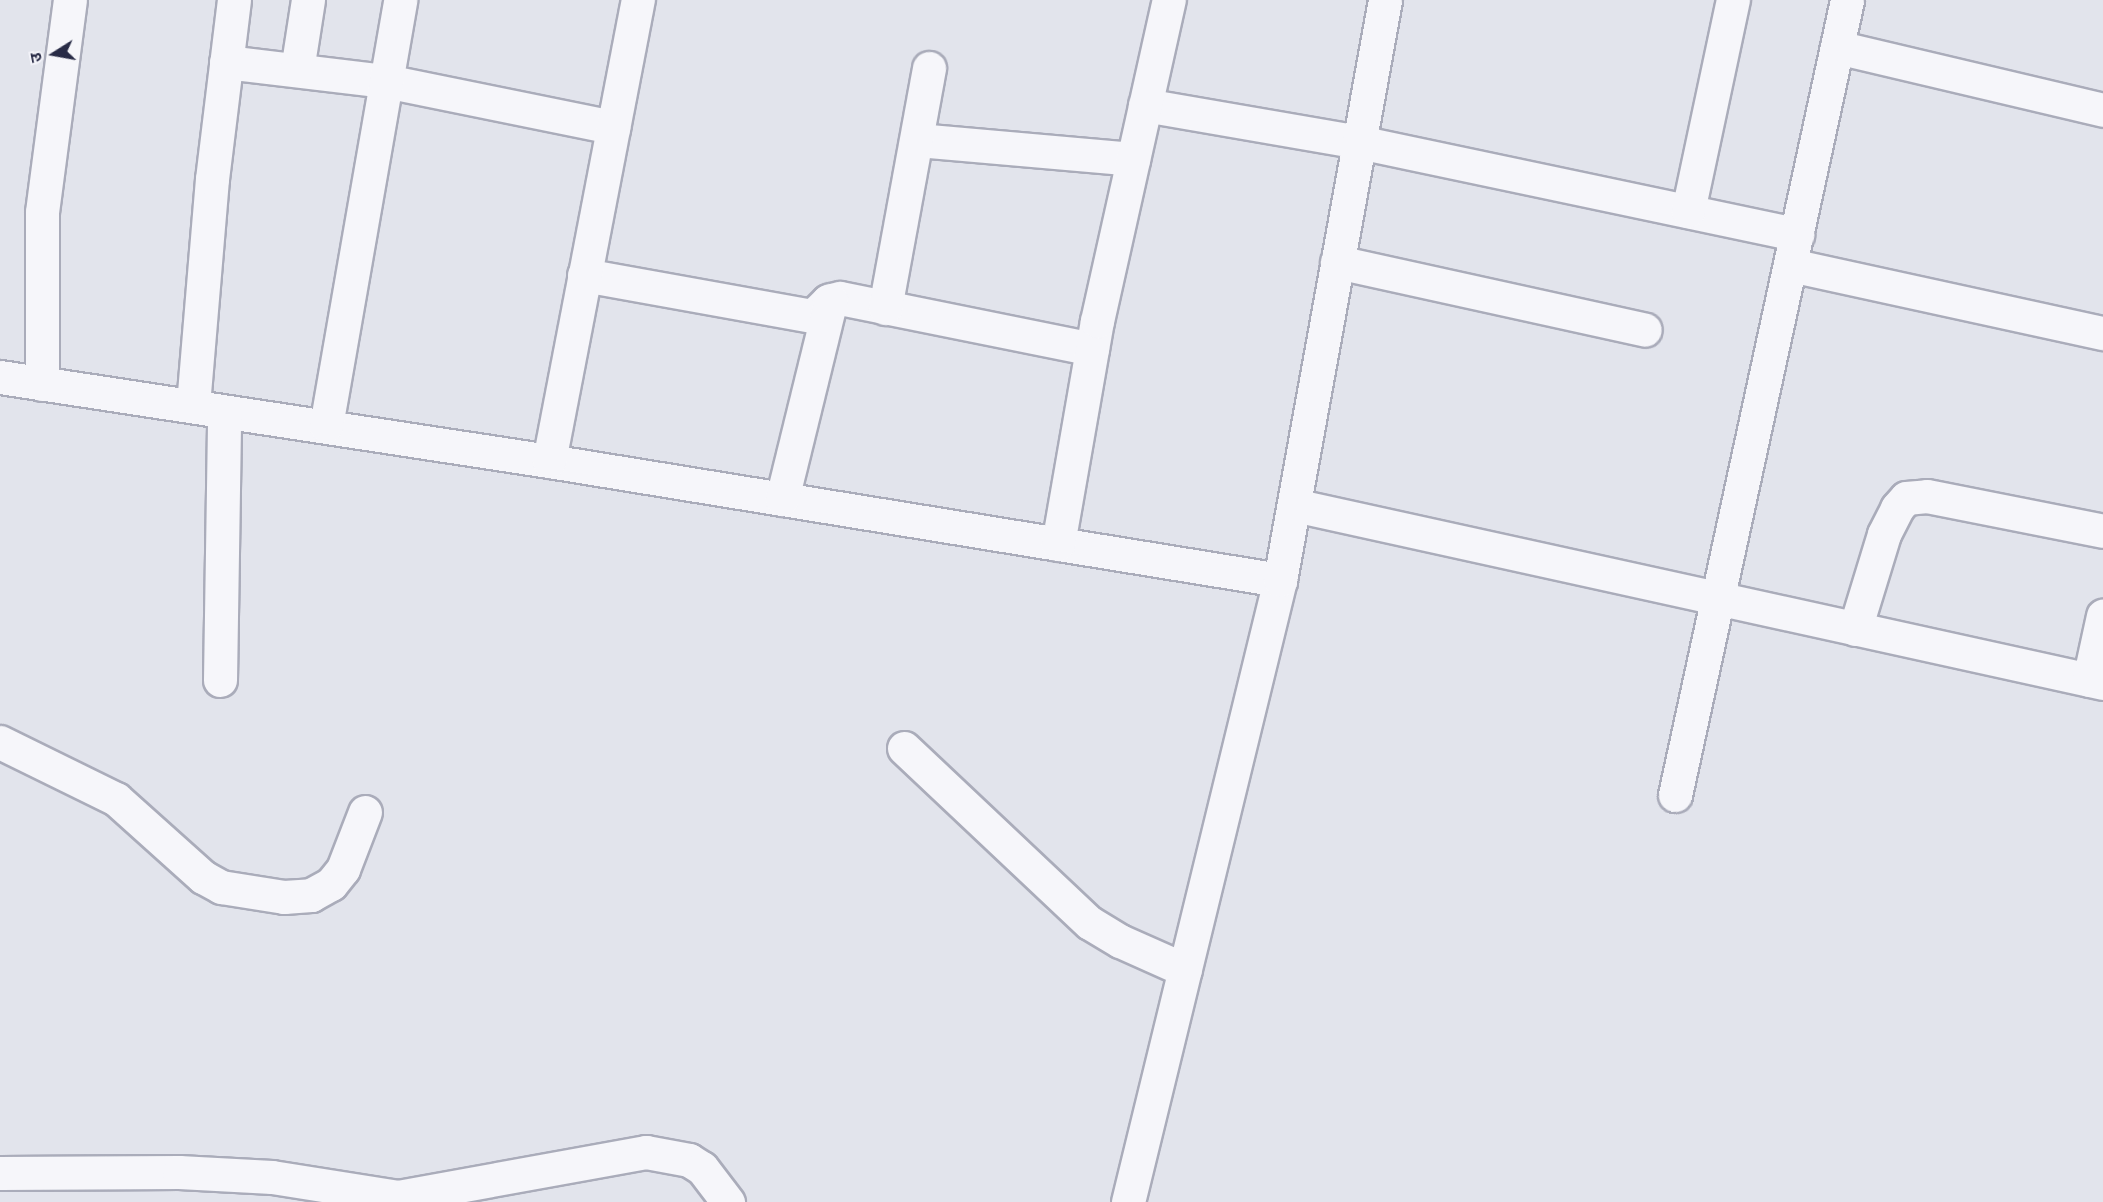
<!DOCTYPE html>
<html>
<head>
<meta charset="utf-8">
<style>
	body { margin:0 }
	#map { position:relative; width:2103px; height:1202px; overflow:hidden; background:#e2e4ec; font-family:"Space Grotesk","Noto Sans Devanagari",sans-serif }
	div>[style] { position:absolute }
	[style*='--x'] { left:calc(var(--x)*1px); top:calc(var(--y)*1px); width:calc(var(--w)*1px); rotate:calc(var(--a)*1deg) }
	.roads { filter:drop-shadow(2px 0 #aaacba) drop-shadow(-2px 0 #aaacba) drop-shadow(0 2px #aaacba) drop-shadow(0 -2px #aaacba) }
	.street>* { height:33px; margin:-16.5px; padding:0 16.5px; transform-origin:16.5px; border-radius:16.5px; background:#f6f6fa }
	span { translate:-50% -50%; white-space:nowrap; text-align:center; line-height:1.15; -webkit-text-stroke:6px #f3f3f9; paint-order:stroke }
	.north { position:absolute; left:24px; top:24px; width:60px; height:60px; -webkit-text-stroke:4px #f3f3f9; paint-order:stroke; rotate:259deg; font-size:16px; font-weight:700; line-height:24px; text-align:center; color:#282b46 }
	.north::after { content:''; display:block; margin:auto; width:21px; height:27px; background:#282b46; clip-path:polygon(50% 0,100% 100%,50% 72%,0 100%) }
</style>
</head>
<body>
<div id="map">
	<div class="roads">
		<div class="street">
			<div style="--x:1837;--y:47;--w:273;--a:13.3"></div>
			<div style="--x:226;--y:62;--w:161;--a:6.8"></div>
			<div style="--x:386;--y:81;--w:232;--a:11.5"></div>
			<div style="--x:297;--y:70;--w:71;--a:-81.1"></div>
			<div style="--x:1145;--y:105;--w:217;--a:9.8"></div>
			<div style="--x:1359;--y:142;--w:448;--a:11.9"></div>
			<div style="--x:917;--y:140;--w:217;--a:5"></div>
			<div style="--x:1688;--y:211;--w:216;--a:-78"></div>
			<div style="--x:1337;--y:262;--w:315;--a:12.4"></div>
			<div style="--x:1790;--y:265;--w:320;--a:12.3"></div>
			<div style="--x:584;--y:275;--w:233;--a:10.2"></div>
			<div style="--x:813;--y:316;--w:21;--a:-45"></div>
			<div style="--x:828;--y:301;--w:12;--a:-14"></div>
			<div style="--x:840;--y:298;--w:257;--a:11.4"></div>
			<div style="--x:885;--y:308;--w:244;--a:-79.6"></div>
			<div style="--x:0;--y:377;--w:555;--a:8.7"></div>
			<div style="--x:549;--y:461;--w:741;--a:9.25"></div>
			<div style="--x:42;--y:384;--w:172;--a:-90"></div>
			<div style="--x:42;--y:212;--w:214;--a:-82.5"></div>
			<div style="--x:193;--y:405;--w:227;--a:-85.2"></div>
			<div style="--x:212;--y:179;--w:180;--a:-83"></div>
			<div style="--x:326;--y:426;--w:432;--a:-80.1"></div>
			<div style="--x:549;--y:461;--w:470;--a:-79.1"></div>
			<div style="--x:782;--y:499;--w:205;--a:-76.2"></div>
			<div style="--x:1294;--y:505;--w:828;--a:12.41"></div>
			<div style="--x:1058;--y:544;--w:226;--a:-80.1"></div>
			<div style="--x:1097;--y:321;--w:329;--a:-77.4"></div>
			<div style="--x:1855;--y:629;--w:99;--a:-73"></div>
			<div style="--x:1884;--y:534;--w:29;--a:-63"></div>
			<div style="--x:1897;--y:508;--w:13;--a:-48"></div>
			<div style="--x:1906;--y:498;--w:21;--a:-5"></div>
			<div style="--x:1927;--y:496;--w:179;--a:11.2"></div>
			<div style="--x:220;--y:680;--w:268;--a:-89.1"></div>
			<div style="--x:2089;--y:680;--w:66;--a:-77.7"></div>
			<div style="--x:0;--y:742;--w:129;--a:26.2"></div>
			<div style="--x:116;--y:799;--w:117;--a:41.9"></div>
			<div style="--x:203;--y:877;--w:21;--a:29"></div>
			<div style="--x:221;--y:887;--w:64;--a:9"></div>
			<div style="--x:284;--y:897;--w:27;--a:-4"></div>
			<div style="--x:311;--y:895;--w:23;--a:-29"></div>
			<div style="--x:331;--y:884;--w:19;--a:-51"></div>
			<div style="--x:343;--y:869;--w:61;--a:-68.9"></div>
			<div style="--x:904;--y:748;--w:255;--a:43.3"></div>
			<div style="--x:1090;--y:923;--w:35;--a:31"></div>
			<div style="--x:1120;--y:941;--w:71;--a:24"></div>
			<div style="--x:1675;--y:795;--w:813;--a:-77.79"></div>
			<div style="--x:0;--y:1173;--w:179;--a:-0.3"></div>
			<div style="--x:179;--y:1172;--w:93;--a:3.1"></div>
			<div style="--x:272;--y:1177;--w:128;--a:9"></div>
			<div style="--x:398;--y:1197;--w:252;--a:-10.3"></div>
			<div style="--x:646;--y:1152;--w:44;--a:10.5"></div>
			<div style="--x:689;--y:1160;--w:15;--a:32"></div>
			<div style="--x:702;--y:1168;--w:43;--a:52.6"></div>
			<div style="--x:1128;--y:1202;--w:640;--a:-76.27"></div>
			<div style="--x:1280;--y:580;--w:589;--a:-79.74"></div>
		</div>
	</div>
	<div class="north">उ</div>
</div>
</body>
</html>
